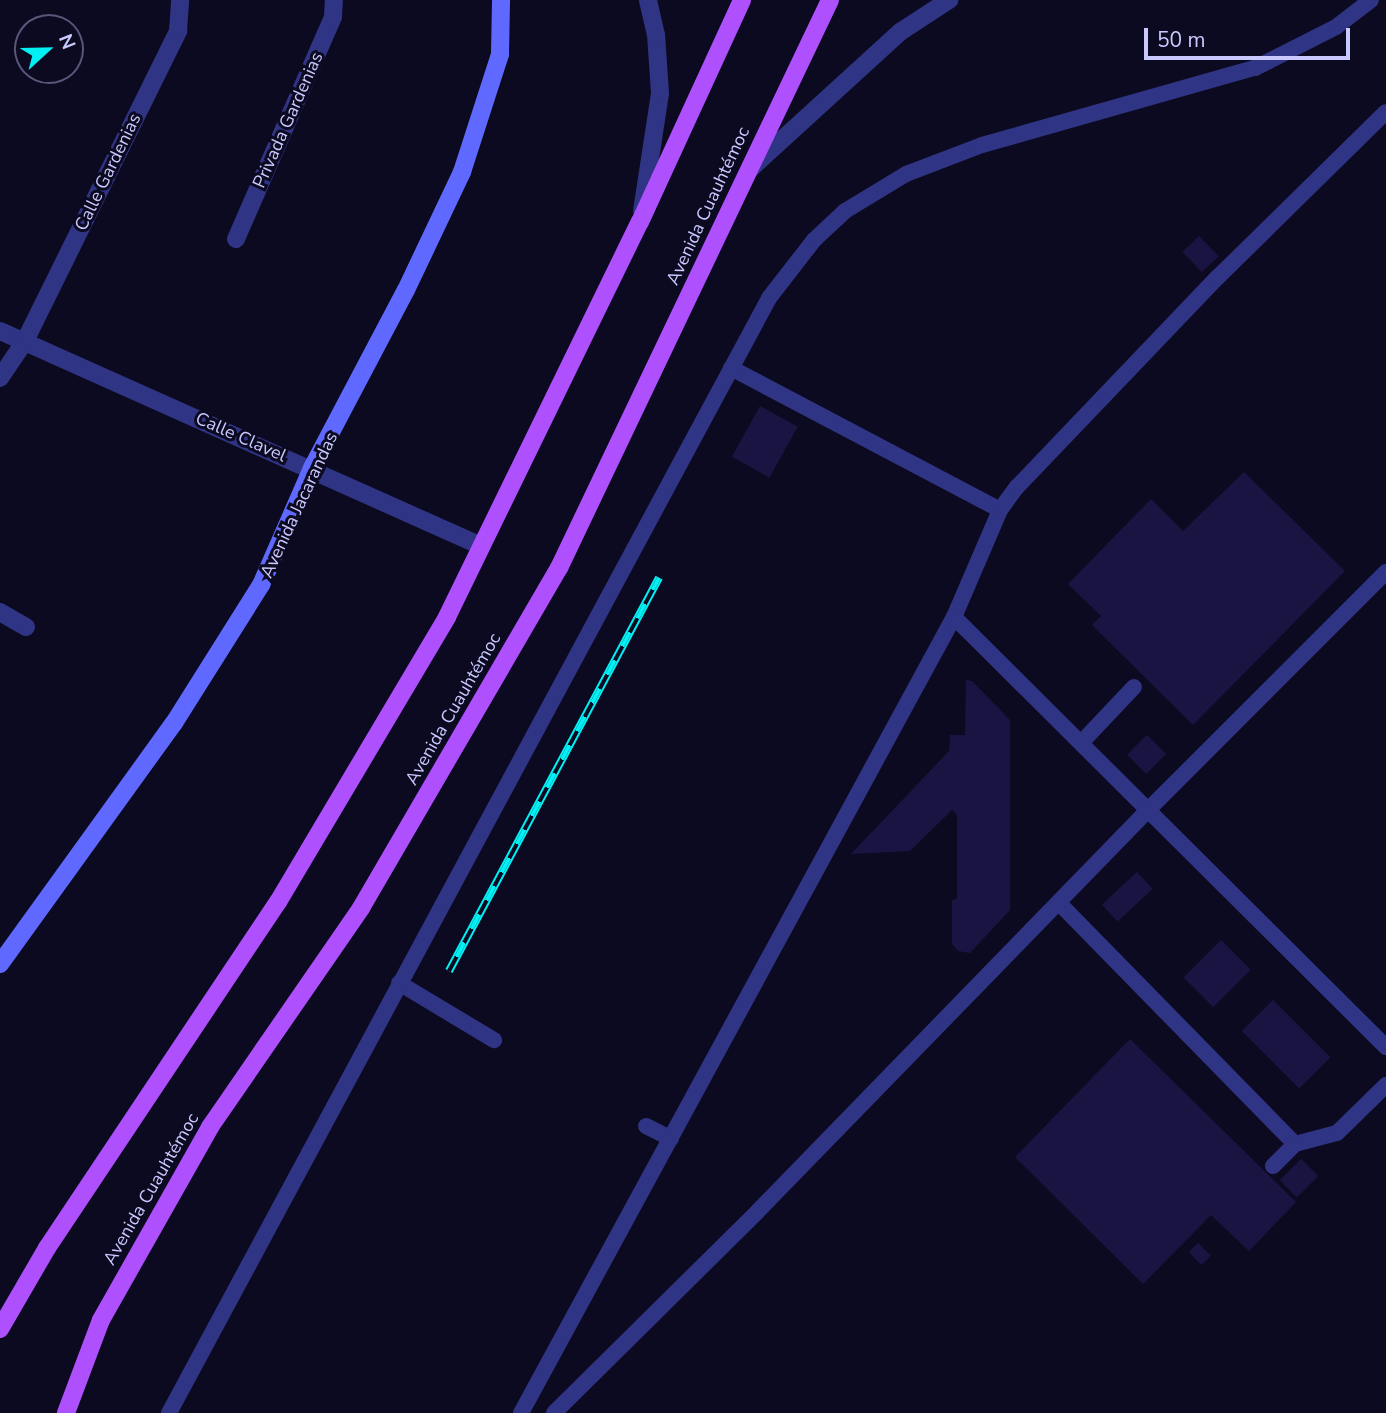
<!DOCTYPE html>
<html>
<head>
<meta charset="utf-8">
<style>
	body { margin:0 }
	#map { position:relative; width:1386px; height:1413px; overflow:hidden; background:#0c0a20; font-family:"Nunito Sans",sans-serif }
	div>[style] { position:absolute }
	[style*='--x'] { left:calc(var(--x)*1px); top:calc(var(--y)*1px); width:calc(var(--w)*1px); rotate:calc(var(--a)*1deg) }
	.building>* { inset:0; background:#1a1443; transform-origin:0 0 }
	.service>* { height:16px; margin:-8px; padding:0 8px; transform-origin:8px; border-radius:8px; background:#303484 }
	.minor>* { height:18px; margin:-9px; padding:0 9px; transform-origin:9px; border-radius:9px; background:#303484 }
	.secondary>* { height:18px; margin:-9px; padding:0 9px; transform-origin:9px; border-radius:9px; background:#6069ff }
	.primary>* { height:18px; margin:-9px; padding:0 9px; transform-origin:9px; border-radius:9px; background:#af50ff }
	.rail>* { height:8px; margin-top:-4px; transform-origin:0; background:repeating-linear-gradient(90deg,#0c0a20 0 16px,#00f0f4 0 32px); box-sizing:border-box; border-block:2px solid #00f0f4 }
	span { translate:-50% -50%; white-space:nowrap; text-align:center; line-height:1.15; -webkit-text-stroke:6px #0c0a20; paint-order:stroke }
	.street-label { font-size:18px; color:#cac9ff }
	.north { position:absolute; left:14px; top:14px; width:70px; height:70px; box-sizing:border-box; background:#0c0a20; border:2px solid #585679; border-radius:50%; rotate:68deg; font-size:19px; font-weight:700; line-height:28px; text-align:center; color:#cac9ff }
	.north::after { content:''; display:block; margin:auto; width:24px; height:32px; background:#00f0f4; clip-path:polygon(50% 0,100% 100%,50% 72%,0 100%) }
	.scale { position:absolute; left:1144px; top:28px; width:206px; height:32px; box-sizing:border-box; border:4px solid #cac9ff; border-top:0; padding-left:9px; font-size:21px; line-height:24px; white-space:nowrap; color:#cac9ff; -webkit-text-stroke:5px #0c0a20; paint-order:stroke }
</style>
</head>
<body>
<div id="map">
	<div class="building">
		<div style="left:1199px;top:236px;width:28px;height:23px;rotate:46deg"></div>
		<div style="left:760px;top:406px;width:43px;height:58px;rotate:29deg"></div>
		<div style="clip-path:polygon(1244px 472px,1345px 571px,1193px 725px,1092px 625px,1101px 616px,1068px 584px,1151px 499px,1183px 531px)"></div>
		<div style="clip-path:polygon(966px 680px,972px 681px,1010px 720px,1010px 910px,970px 953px,958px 951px,952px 944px,952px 900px,957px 899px,957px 815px,952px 810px,910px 851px,851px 854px,949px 751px,950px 735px,965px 735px)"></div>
		<div style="left:1147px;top:735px;width:27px;height:28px;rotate:45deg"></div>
		<div style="left:1137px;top:872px;width:23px;height:48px;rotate:47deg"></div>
		<div style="left:1221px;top:940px;width:42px;height:53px;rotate:45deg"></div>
		<div style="left:1273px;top:1000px;width:81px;height:44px;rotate:45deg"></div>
		<div style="clip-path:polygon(1130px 1039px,1296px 1202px,1249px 1251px,1211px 1215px,1143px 1284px,1015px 1157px)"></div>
		<div style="left:1301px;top:1159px;width:24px;height:30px;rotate:45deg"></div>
		<div style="left:1198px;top:1243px;width:18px;height:13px;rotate:45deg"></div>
	</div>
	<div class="service">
		<div style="--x:731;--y:368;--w:304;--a:27.8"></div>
		<div style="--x:954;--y:617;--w:116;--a:-66.7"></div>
		<div style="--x:1000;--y:510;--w:29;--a:-54"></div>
		<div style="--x:1017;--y:487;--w:291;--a:-46.3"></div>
		<div style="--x:1218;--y:277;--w:235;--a:-44.5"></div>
		<div style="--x:1081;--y:743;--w:77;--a:-46.6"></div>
		<div style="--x:1059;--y:903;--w:337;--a:45.6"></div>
		<div style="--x:1295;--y:1144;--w:43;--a:-14.7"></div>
		<div style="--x:1337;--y:1133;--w:69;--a:-44.4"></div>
		<div style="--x:399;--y:983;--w:111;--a:31"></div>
		<div style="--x:646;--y:1126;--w:28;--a:27"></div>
		<div style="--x:1273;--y:1166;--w:31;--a:-45"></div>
		<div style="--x:169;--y:1413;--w:1266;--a:-61.71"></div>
		<div style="--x:769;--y:298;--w:73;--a:-52.2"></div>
		<div style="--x:814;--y:240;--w:42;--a:-43.1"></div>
		<div style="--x:845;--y:211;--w:71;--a:-31.2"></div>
		<div style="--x:906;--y:174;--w:81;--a:-20.9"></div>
		<div style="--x:982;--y:145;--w:284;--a:-15.8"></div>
		<div style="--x:1255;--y:68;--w:91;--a:-26.8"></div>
		<div style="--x:1336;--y:27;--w:44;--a:-37.6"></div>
		<div style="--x:521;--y:1413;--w:906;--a:-61.46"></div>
		<div style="--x:954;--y:617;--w:610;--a:44.87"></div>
		<div style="--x:554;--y:1413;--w:286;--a:-44.7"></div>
		<div style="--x:757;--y:1212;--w:561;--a:-45.79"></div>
		<div style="--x:1148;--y:810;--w:337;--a:-45"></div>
	</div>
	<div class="minor">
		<div style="--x:750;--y:169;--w:203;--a:-42.4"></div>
		<div style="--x:900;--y:32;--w:59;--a:-33.1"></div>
		<div style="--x:642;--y:211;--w:119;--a:-81.3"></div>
		<div style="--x:660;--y:93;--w:58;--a:-93.9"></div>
		<div style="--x:656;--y:35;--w:36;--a:-103"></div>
		<div style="--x:236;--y:239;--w:242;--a:-66.4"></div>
		<div style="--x:333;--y:17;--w:17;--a:-87"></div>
		<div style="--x:0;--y:331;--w:527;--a:24.08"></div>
		<div style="--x:0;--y:378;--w:45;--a:-56"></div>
		<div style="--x:25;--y:341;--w:346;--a:-63.7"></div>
		<div style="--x:178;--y:31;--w:31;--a:-86"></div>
		<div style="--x:0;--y:612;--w:30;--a:30"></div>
	</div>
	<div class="secondary">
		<div style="--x:0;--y:964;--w:297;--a:-54.2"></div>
		<div style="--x:174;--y:723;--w:163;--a:-57.8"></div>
		<div style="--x:261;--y:585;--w:128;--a:-66.4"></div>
		<div style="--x:312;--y:468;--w:201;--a:-62.2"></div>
		<div style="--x:406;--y:290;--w:131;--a:-64.6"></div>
		<div style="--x:462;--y:172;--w:124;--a:-72.1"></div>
		<div style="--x:500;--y:54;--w:54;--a:-88.9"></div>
	</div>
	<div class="primary">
		<div style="--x:0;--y:1329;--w:94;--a:-59.9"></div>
		<div style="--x:47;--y:1248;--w:416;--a:-56.3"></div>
		<div style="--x:278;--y:902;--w:331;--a:-59.3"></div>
		<div style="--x:447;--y:617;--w:440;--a:-64"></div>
		<div style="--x:640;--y:222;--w:244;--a:-65.3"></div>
		<div style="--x:66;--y:1413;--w:99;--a:-69.4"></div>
		<div style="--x:101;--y:1320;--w:222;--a:-60.5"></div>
		<div style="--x:210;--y:1127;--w:266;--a:-55.4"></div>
		<div style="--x:361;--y:908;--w:393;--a:-59.8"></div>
		<div style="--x:559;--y:568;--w:629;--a:-64.49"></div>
	</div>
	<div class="rail">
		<div style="--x:449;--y:971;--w:446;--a:-61.9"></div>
	</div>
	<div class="street-label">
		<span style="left:288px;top:120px;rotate:-66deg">Privada Gardenias</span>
		<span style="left:108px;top:172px;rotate:-64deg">Calle Gardenias</span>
		<span style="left:708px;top:206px;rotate:-65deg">Avenida Cuauhtémoc</span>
		<span style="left:241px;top:437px;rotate:24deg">Calle Clavel</span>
		<span style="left:299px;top:505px;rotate:-65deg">Avenida Jacarandas</span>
		<span style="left:453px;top:709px;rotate:-60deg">Avenida Cuauhtémoc</span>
		<span style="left:151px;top:1189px;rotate:-60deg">Avenida Cuauhtémoc</span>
	</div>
	<div class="north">N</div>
	<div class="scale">50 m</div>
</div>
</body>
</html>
